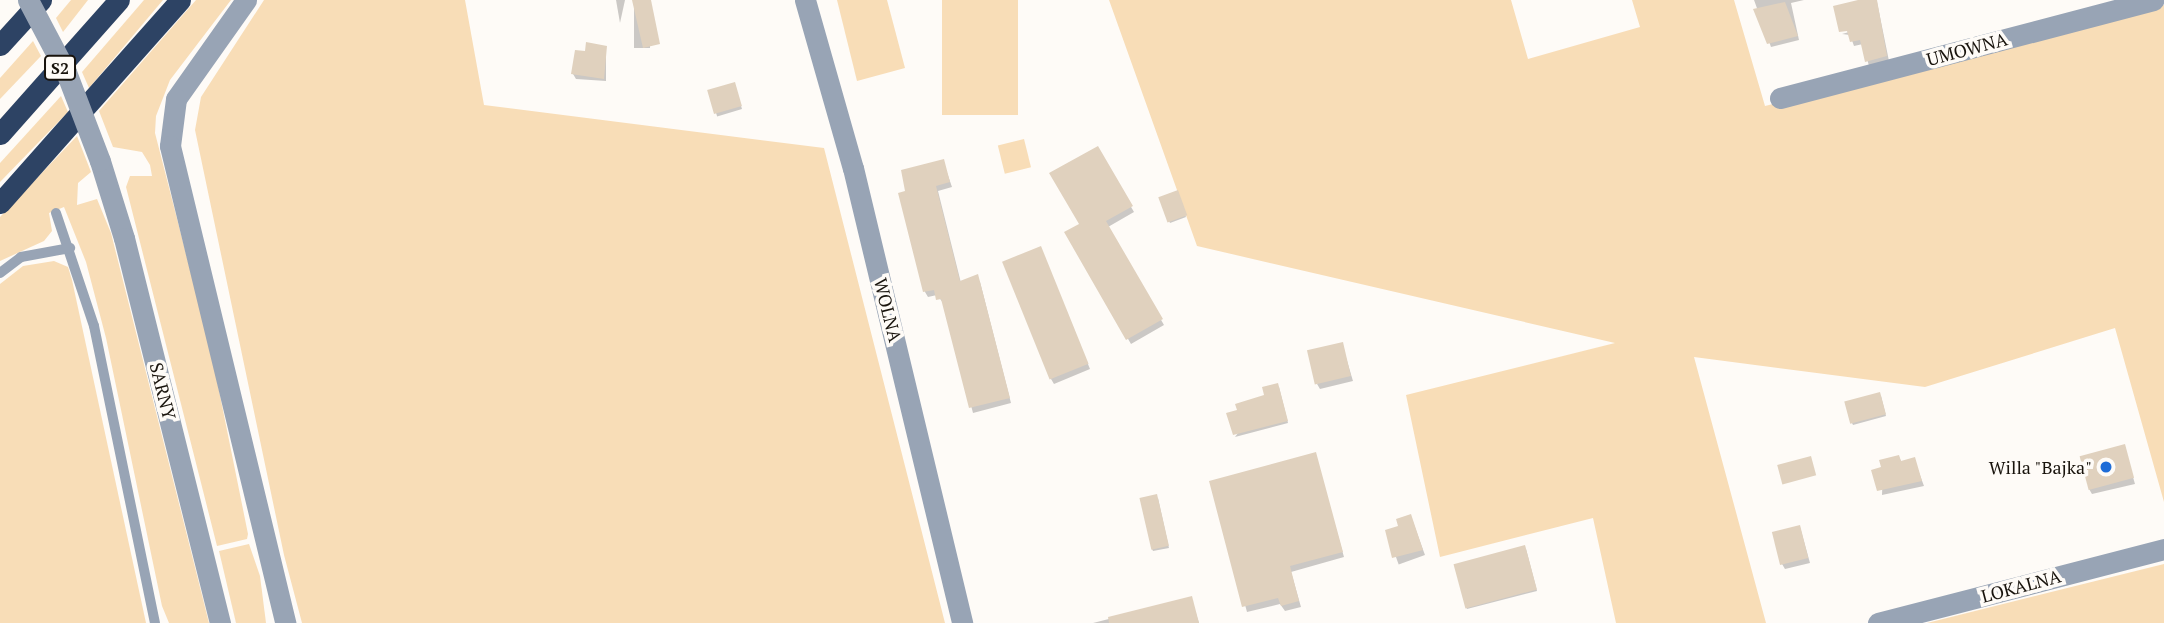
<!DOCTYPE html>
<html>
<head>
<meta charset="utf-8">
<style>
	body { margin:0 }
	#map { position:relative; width:2164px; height:623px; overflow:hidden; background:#fefbf7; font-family:"PT Serif",serif }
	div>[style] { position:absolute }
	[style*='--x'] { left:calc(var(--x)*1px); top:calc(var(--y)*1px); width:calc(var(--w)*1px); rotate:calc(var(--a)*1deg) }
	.green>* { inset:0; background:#f8ddb7; transform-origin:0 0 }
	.shadow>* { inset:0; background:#0003; transform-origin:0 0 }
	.building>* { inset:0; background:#e0d1be; transform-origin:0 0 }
	.lane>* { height:10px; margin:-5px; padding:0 5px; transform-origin:5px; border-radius:5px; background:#98a4b5 }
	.street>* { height:21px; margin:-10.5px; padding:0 10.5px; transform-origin:10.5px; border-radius:10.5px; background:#98a4b5 }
	.highway>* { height:21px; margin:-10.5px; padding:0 10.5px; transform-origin:10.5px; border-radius:10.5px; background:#2d4364 }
	.street-bridge>* { height:21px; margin:-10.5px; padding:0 10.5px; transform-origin:10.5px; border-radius:10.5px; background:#98a4b5 }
	.dots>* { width:19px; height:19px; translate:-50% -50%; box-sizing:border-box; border:4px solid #fefbf7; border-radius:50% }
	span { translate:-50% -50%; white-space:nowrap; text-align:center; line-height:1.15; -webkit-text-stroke:7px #fefbf7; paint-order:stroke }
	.shield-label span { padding:2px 5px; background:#fefbf7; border:2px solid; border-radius:5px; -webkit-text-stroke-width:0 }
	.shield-label { font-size:16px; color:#18130c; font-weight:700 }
	.street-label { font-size:18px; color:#18130c }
	.poi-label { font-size:18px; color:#18130c }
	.right { translate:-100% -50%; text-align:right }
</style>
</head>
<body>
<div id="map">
	<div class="green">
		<div style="clip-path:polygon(71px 0,88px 0,63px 32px,56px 18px)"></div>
		<div style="clip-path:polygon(144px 0,163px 0,89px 88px,82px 72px)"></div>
		<div style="clip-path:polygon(196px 0,231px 0,170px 80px,156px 116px,155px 133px,211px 351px,248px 534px,247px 539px,217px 546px,126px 187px,130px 176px,152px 176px,150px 165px,142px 152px,113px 147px,99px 111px)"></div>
		<div style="clip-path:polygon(264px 0,465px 0,484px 105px,824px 148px,945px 623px,302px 623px,284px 555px,195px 130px,201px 97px)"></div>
		<div style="clip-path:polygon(837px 0,887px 0,905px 68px,857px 81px)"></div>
		<div style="left:942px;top:0;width:76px;height:115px"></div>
		<div style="clip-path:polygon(1109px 0,1511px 0,1528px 59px,1640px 27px,1632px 0,1734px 0,1765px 106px,2164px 5px,2164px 502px,2115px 328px,1925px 387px,1694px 357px,1766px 623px,1616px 623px,1593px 518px,1440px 557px,1406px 395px,1615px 343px,1197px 246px)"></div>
		<div style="clip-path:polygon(33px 41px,41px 56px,0 99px,0 78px)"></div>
		<div style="clip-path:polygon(61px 96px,68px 112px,0 182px,0 163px)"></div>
		<div style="clip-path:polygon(77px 136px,91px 172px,78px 183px,77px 205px,97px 199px,111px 233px,209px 623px,169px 623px,162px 606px,106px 338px,86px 262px,64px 207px,49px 213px,52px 231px,44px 241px,0 261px,0 217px)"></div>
		<div style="left:1024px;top:139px;width:29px;height:27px;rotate:76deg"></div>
		<div style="clip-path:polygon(54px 261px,68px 267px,72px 280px,146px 623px,0 623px,0 284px,23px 266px)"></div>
		<div style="clip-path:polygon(249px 544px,260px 576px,266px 623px,236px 623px,219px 551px)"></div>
		<div style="clip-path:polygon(2164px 564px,2164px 623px,1927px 623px)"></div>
	</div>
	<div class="shadow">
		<div style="clip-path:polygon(616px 0,625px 0,620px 23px)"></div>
		<div style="left:634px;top:0;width:16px;height:48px"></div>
		<div style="clip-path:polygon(1754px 0,1804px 0,1791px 3px,1799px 40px,1771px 47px)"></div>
		<div style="clip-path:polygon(1865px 0,1877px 2px,1889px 61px,1869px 66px,1863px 44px,1854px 46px,1850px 35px,1842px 34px,1856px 30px)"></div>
		<div style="clip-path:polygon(606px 48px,606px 81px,576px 79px,573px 74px,586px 53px)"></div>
		<div style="left:735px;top:86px;width:24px;height:26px;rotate:73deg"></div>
		<div style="clip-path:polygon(1097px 148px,1134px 212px,1108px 227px,1164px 325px,1131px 344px,1066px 233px,1081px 224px)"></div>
		<div style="clip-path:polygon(943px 161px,952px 187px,938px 191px,961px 283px,977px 277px,980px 282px,1011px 403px,973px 413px,944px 304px,937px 295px,928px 297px,925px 292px,907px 192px)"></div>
		<div style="clip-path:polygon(1178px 194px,1186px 217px,1170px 223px,1169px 221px)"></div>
		<div style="clip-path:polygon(1043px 253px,1090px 369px,1054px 384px,1051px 379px)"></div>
		<div style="clip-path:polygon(1342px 344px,1353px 381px,1320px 389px,1317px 384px)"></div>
		<div style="clip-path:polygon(1279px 387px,1288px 423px,1235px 437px,1266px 396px)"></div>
		<div style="clip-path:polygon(1881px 396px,1886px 416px,1853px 425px,1852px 423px)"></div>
		<div style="clip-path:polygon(2124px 446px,2135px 484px,2092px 494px,2089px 489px)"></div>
		<div style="clip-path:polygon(1315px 454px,1344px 557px,1291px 572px,1301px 607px,1285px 611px,1280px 604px,1247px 612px,1211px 482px)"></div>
		<div style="clip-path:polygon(1899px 457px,1902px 463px,1914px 459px,1924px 486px,1882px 495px,1883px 468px)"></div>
		<div style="clip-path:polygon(1158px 498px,1169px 548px,1153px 551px,1152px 549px)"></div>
		<div style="left:1413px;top:522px;width:35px;height:28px;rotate:70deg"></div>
		<div style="clip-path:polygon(1800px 527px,1810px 563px,1785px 569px,1782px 564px)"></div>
		<div style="clip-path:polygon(1526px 549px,1537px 591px,1467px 609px,1466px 607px)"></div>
		<div style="clip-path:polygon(1191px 598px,1199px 623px,1093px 623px)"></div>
	</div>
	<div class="building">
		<div style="clip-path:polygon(632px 0,651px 0,660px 44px,643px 48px)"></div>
		<div style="clip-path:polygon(1858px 0,1877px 0,1887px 56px,1865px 62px,1860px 40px,1850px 42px,1847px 31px,1839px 32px,1833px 6px)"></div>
		<div style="clip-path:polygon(1785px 2px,1798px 36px,1767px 44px,1753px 9px)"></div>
		<div style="clip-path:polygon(586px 42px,607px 46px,604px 79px,571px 74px,575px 50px,585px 51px)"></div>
		<div style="left:735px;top:82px;width:25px;height:29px;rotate:74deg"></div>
		<div style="clip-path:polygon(1098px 146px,1133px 206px,1106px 221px,1163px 319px,1126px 340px,1064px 232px,1079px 224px,1049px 173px)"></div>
		<div style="clip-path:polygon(944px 159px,950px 182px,936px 186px,960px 281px,978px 274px,1010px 398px,969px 408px,941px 299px,936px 300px,934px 290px,923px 292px,898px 193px,905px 191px,901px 170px)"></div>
		<div style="left:1178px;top:190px;width:27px;height:21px;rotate:70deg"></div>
		<div style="left:1041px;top:246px;width:127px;height:42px;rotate:68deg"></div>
		<div style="left:1343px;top:342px;width:35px;height:37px;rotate:77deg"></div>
		<div style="clip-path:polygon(1278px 383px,1288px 421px,1233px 435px,1226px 413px,1237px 410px,1235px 404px,1264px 395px,1262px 387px)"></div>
		<div style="left:1880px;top:392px;width:23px;height:37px;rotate:75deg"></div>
		<div style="left:2125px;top:444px;width:35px;height:47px;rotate:75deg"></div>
		<div style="clip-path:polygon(1316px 452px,1343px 552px,1290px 566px,1299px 601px,1281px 606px,1278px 598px,1242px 607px,1209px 481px)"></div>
		<div style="clip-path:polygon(1899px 455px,1901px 461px,1915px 457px,1922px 481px,1877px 491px,1871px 470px,1881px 467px,1879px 460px)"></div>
		<div style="left:1811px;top:456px;width:20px;height:35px;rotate:75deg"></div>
		<div style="left:1157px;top:494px;width:53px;height:18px;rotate:77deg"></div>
		<div style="clip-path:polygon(1411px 514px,1423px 550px,1392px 558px,1385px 530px,1398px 526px,1396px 519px)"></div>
		<div style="left:1800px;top:525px;width:34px;height:29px;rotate:76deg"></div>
		<div style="left:1525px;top:545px;width:46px;height:74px;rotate:75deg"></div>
		<div style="clip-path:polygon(1192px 596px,1199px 623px,1109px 623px,1108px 617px)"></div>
	</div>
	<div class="lane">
		<div style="--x:56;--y:213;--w:119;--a:71.4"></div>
		<div style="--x:94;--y:326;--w:303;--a:78.4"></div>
		<div style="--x:0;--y:273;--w:26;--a:-37"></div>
		<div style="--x:21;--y:257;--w:50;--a:-10.4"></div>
	</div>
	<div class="street">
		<div style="--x:246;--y:0;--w:121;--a:125.3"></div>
		<div style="--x:176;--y:99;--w:47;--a:97.3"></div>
		<div style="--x:170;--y:146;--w:491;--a:76.4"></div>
		<div style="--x:805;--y:0;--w:175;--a:74.1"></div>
		<div style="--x:853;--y:168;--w:468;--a:76.5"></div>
		<div style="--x:1780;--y:98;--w:386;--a:-14.7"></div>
		<div style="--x:100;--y:161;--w:81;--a:72.7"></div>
		<div style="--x:124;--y:238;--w:397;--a:76"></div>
		<div style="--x:1878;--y:623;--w:295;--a:-14.5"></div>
	</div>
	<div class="highway">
		<div style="--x:0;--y:45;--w:61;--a:-47.7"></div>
		<div style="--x:0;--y:134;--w:179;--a:-48.4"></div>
		<div style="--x:0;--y:203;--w:271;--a:-48.4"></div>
	</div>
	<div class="street-bridge">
		<div style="--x:28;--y:0;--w:81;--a:62.2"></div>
		<div style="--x:66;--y:72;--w:95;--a:69.1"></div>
	</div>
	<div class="dots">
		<div style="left:2106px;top:467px;background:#1e6cd7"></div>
	</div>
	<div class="shield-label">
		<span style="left:60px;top:68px">S2</span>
	</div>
	<div class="street-label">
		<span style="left:1967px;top:49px;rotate:-15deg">UMOWNA</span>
		<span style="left:888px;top:310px;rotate:76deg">WOLNA</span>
		<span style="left:163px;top:391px;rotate:76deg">SARNY</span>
		<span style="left:2021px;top:586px;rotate:-15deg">LOKALNA</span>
	</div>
	<div class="poi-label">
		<span class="right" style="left:2092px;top:467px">Willa "Bajka"</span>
	</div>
</div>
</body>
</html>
